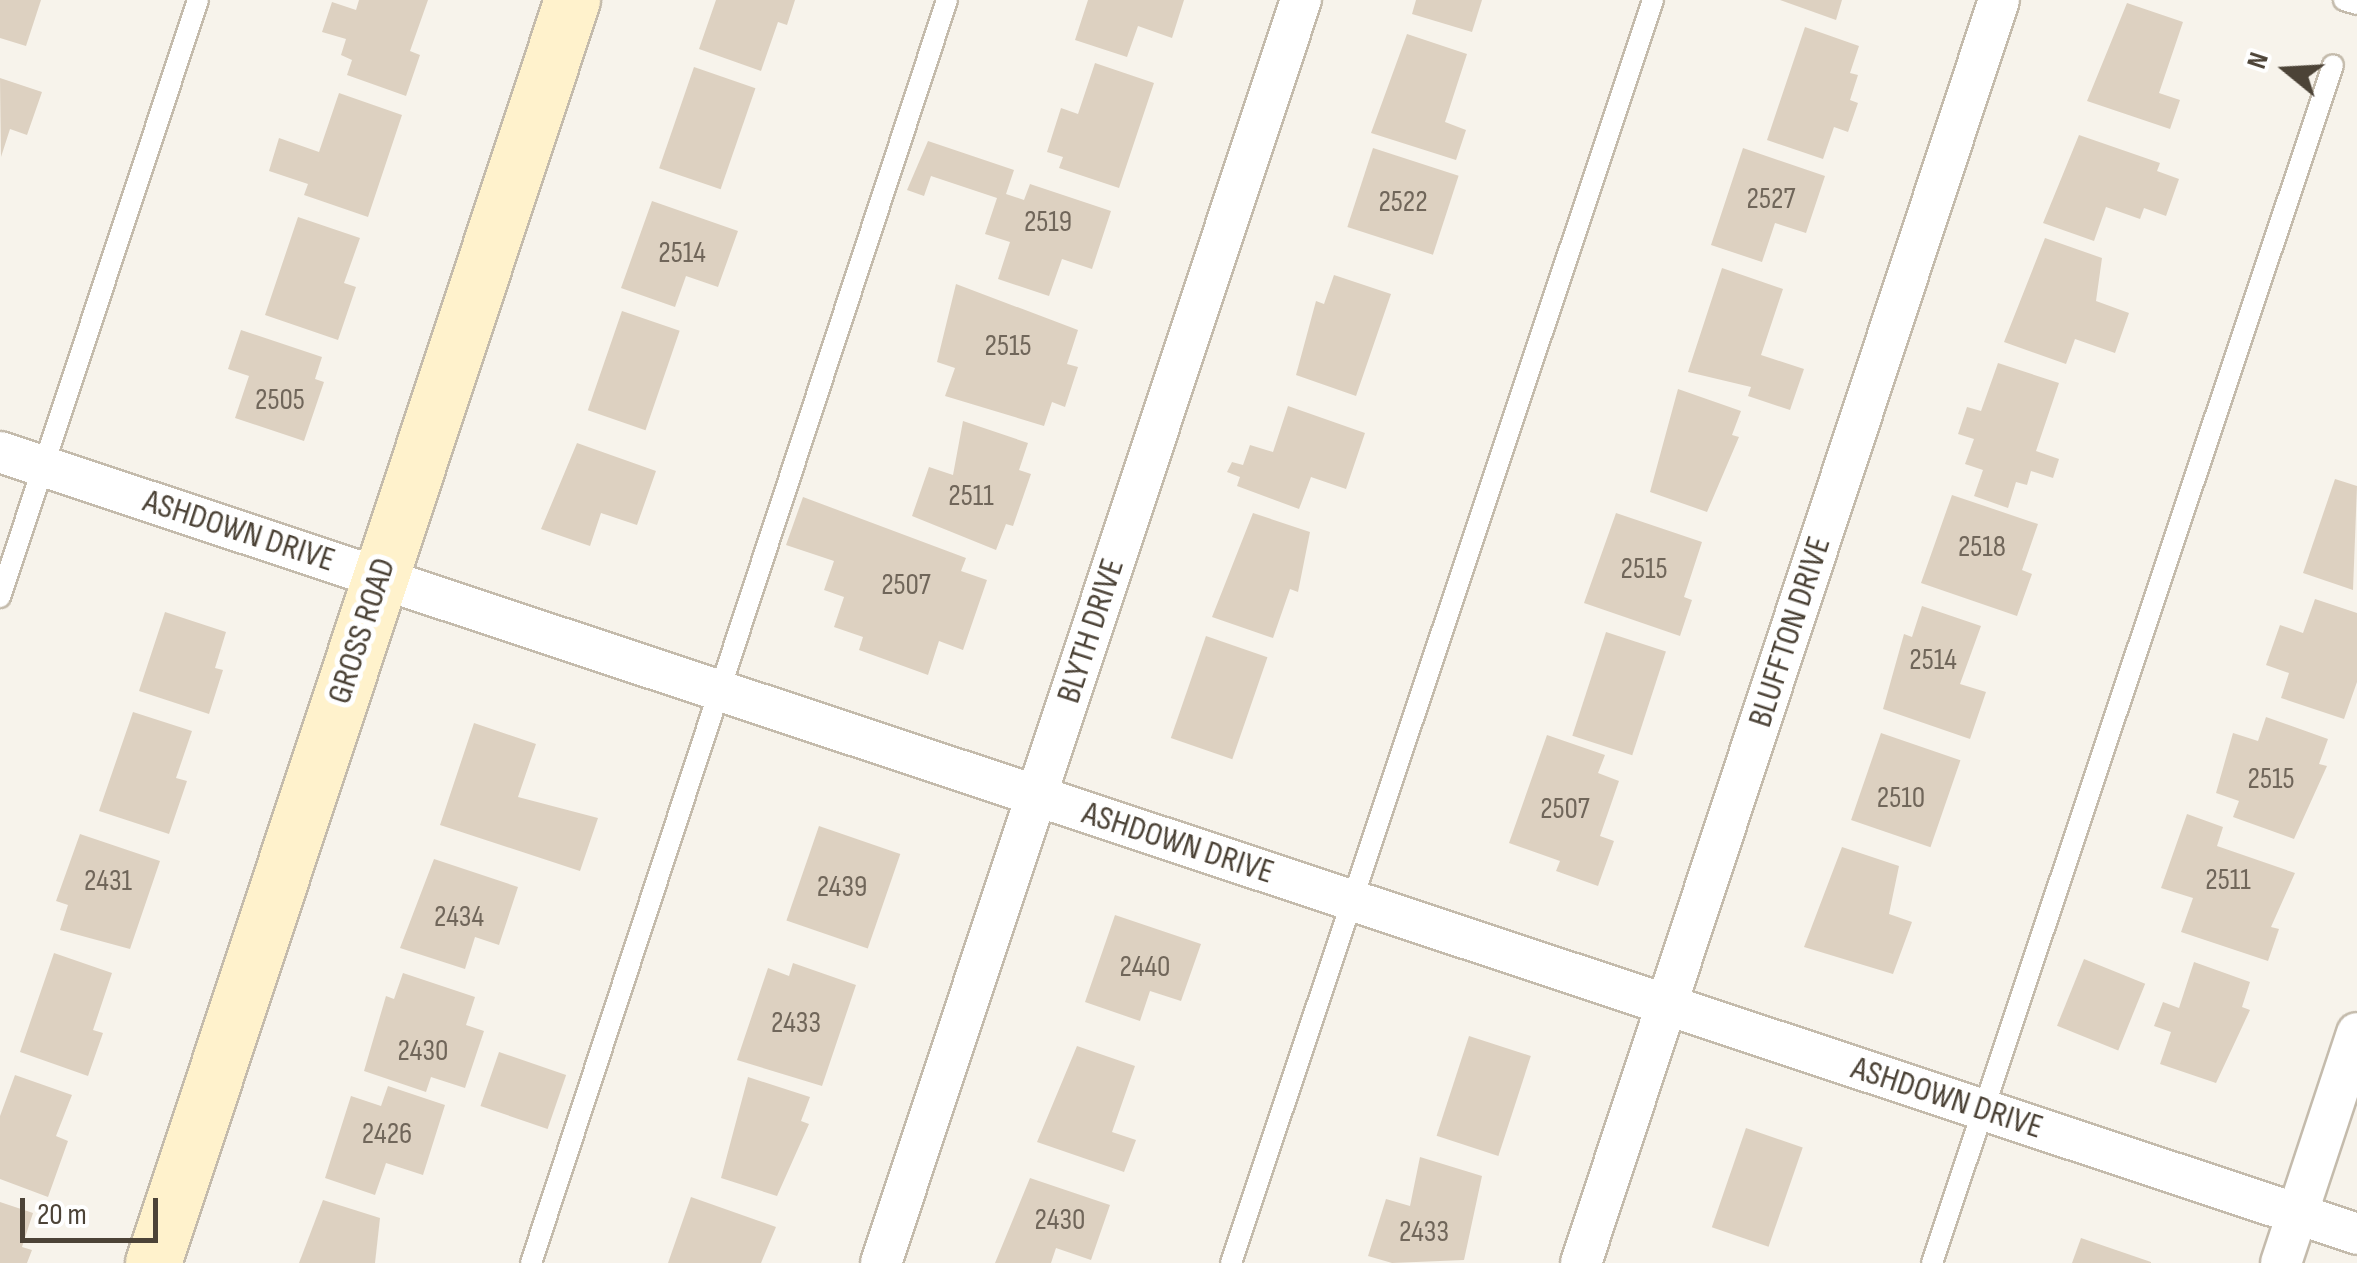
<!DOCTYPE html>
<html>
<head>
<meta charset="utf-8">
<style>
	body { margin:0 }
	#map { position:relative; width:2357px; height:1263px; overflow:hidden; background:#f7f3eb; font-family:"Sofia Sans Condensed",sans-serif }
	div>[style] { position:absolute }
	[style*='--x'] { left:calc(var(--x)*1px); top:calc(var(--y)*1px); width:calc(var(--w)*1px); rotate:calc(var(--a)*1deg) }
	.building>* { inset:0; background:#ddd1c1; transform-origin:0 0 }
	.roads { filter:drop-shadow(2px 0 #c4bbac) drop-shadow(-2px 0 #c4bbac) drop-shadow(0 2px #c4bbac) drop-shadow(0 -2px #c4bbac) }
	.lane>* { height:20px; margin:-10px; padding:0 10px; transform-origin:10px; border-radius:10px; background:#fff }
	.street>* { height:40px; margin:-20px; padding:0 20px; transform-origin:20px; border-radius:20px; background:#fff }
	.secondary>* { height:55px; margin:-27.5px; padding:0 27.5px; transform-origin:27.5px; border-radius:27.5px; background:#fff2cc }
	span { translate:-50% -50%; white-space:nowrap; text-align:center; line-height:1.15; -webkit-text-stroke:10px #fff; paint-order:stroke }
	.number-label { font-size:30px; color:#70665a }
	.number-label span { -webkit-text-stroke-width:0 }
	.street-label { font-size:35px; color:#4c4337 }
	.north { position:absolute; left:2237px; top:20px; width:100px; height:100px; -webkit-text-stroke:8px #fff; paint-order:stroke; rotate:288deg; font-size:28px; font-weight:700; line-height:40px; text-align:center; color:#4c4337 }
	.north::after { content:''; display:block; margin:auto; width:35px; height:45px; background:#4c4337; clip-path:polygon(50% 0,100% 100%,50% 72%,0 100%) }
	.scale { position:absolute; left:20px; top:1198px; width:138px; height:45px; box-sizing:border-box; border:5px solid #4c4337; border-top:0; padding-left:12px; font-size:30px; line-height:35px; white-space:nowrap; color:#4c4337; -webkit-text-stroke:8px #fff; paint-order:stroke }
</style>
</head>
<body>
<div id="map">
	<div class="building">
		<div style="clip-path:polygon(0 0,41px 0,26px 46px,0 38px)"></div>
		<div style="clip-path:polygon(359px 0,428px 0,410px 51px,420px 55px,406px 96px,347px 75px,352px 60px,341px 55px,346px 39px,322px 32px,332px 2px,356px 10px)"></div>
		<div style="clip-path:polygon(716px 0,795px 0,787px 25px,778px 22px,761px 71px,699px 49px)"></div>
		<div style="clip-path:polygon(1088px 0,1184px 0,1172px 38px,1138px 26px,1127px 57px,1075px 40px)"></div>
		<div style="clip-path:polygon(1416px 0,1482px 0,1472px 32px,1412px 14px)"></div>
		<div style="clip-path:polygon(1780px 0,1842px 0,1836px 20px)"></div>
		<div style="clip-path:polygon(2127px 3px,2183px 22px,2159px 93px,2180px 100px,2170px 129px,2087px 101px)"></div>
		<div style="clip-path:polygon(1805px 27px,1859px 46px,1850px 73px,1858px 75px,1850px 100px,1858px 103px,1848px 132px,1834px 127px,1823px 159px,1767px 140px)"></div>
		<div style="clip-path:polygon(1407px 34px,1467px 54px,1445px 122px,1466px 130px,1456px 160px,1371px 133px)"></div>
		<div style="clip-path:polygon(1095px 63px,1154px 83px,1119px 188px,1059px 168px,1063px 157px,1047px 152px,1061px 108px,1078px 114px)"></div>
		<div style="left:694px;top:67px;width:65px;height:107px;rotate:19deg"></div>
		<div style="clip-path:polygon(0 78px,42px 92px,27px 135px,10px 129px,1px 157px)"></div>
		<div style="clip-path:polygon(339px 93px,402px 115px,368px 217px,304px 195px,308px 184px,269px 171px,279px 138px,319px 152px)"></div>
		<div style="clip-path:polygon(2079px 135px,2160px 163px,2157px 171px,2179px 179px,2166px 216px,2144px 208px,2140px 219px,2106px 207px,2094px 241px,2043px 223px)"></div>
		<div style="clip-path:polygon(928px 141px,1014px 170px,1006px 194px,1024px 200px,1030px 184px,1111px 211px,1092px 269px,1062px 259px,1049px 296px,998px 279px,1010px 242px,985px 234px,997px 198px,931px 176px,924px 196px,907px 190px)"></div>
		<div style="left:1373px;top:148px;width:90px;height:83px;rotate:18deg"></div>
		<div style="clip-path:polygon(1743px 148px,1825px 176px,1806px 233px,1775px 223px,1762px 262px,1711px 245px)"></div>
		<div style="clip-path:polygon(652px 201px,738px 231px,718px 287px,686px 276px,675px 307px,621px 288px)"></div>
		<div style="clip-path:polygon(298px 217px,360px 238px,344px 283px,356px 287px,338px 340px,265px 315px)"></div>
		<div style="clip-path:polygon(2045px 238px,2102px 258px,2096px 301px,2129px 313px,2115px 353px,2075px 339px,2066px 364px,2004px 342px)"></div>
		<div style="clip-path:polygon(1722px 268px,1783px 289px,1761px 355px,1804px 369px,1790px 410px,1748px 396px,1751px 387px,1688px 372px)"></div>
		<div style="clip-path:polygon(1334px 275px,1391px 294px,1356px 396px,1296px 375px,1316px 301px,1324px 304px)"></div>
		<div style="clip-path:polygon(956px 284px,1078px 330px,1067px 364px,1078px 367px,1065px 407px,1052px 402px,1044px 426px,945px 396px,955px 368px,937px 362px)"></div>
		<div style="left:622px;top:311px;width:61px;height:105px;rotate:19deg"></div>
		<div style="clip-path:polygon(241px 330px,322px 357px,315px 379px,324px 382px,304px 441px,235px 418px,249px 376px,228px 369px)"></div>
		<div style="clip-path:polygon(1998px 363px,2059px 383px,2036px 451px,2059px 459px,2053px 478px,2031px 471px,2027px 485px,2016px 482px,2008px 508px,1974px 496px,1983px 470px,1965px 464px,1974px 439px,1958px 434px,1967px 407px,1981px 411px)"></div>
		<div style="clip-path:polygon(1678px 389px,1741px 411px,1732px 435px,1739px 437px,1707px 512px,1650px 492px)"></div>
		<div style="clip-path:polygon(1288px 406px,1365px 433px,1346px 489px,1311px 477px,1299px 509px,1237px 486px,1240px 477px,1227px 472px,1232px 462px,1243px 465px,1250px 445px,1273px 452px)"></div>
		<div style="clip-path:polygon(963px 421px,1028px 443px,1019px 470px,1031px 474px,1013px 526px,1006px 524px,996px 550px,912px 516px,929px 467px,953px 475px)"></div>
		<div style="clip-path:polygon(577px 443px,656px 471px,637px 525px,601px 513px,590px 546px,541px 529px)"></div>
		<div style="clip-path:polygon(2335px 479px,2357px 486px,2353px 590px,2303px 573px)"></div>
		<div style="clip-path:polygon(1952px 495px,2038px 524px,2022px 570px,2032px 574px,2017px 616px,1921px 583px)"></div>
		<div style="clip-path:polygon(803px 497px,966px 558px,961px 571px,987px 580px,963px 650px,939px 641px,928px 675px,859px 650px,863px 637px,834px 627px,844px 597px,824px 590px,834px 561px,786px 545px)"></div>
		<div style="clip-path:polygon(1253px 513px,1310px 532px,1298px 592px,1290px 589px,1273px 638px,1212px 617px)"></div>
		<div style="clip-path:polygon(1616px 513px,1702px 542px,1684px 597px,1692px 600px,1680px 636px,1584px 603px)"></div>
		<div style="clip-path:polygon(2315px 599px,2357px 613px,2357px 682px,2344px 719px,2281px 698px,2289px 673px,2266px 665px,2280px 625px,2303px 633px)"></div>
		<div style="clip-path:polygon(1922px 606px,1981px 626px,1960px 684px,1986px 692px,1970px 739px,1883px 709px,1904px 634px,1912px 637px)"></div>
		<div style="clip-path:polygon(165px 612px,226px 632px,215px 668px,223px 670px,209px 714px,139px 691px)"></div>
		<div style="left:1606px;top:632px;width:63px;height:109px;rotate:18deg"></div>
		<div style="left:1206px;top:636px;width:65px;height:108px;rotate:19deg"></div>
		<div style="clip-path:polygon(133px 712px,192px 731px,176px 778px,187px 781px,169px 834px,99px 811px)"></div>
		<div style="clip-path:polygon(2266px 717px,2328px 739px,2319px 764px,2327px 766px,2294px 839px,2233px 817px,2239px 801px,2216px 793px,2233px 733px,2258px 741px)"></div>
		<div style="clip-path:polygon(474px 723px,536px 744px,518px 797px,598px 818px,580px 871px,440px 825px)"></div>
		<div style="left:1881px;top:733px;width:84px;height:92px;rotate:19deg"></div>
		<div style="clip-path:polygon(1547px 735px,1605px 755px,1598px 773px,1619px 781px,1600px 836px,1614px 841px,1598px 886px,1556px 871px,1560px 861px,1509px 843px)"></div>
		<div style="clip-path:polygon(2187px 814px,2223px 827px,2217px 846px,2295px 873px,2271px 927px,2279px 929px,2268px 961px,2181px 932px,2193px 898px,2161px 888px)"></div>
		<div style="left:819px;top:826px;width:86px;height:100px;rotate:19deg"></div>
		<div style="clip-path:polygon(80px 834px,160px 861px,130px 949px,60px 930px,68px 905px,56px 901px)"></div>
		<div style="clip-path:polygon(1842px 847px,1899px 866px,1889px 914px,1912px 922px,1893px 974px,1804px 947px)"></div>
		<div style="clip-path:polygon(434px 859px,518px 887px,499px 945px,475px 937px,465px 969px,400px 948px)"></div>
		<div style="clip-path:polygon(1115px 915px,1201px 944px,1181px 1001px,1150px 991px,1140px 1021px,1085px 1002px)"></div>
		<div style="clip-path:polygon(54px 953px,112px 973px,93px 1030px,103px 1033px,88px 1076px,20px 1052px)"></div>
		<div style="left:2084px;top:959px;width:66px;height:72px;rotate:22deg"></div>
		<div style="clip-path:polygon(2194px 962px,2250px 982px,2242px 1007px,2250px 1010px,2216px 1083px,2160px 1064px,2171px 1032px,2154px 1026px,2163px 1002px,2179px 1008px)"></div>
		<div style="clip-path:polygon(793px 963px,856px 985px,822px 1086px,737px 1060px,768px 968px,789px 976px)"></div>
		<div style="clip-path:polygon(403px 973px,475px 997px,466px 1025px,484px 1031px,465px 1088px,431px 1077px,426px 1092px,364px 1071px,386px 996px,394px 999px)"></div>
		<div style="left:1469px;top:1036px;width:65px;height:105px;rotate:18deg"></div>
		<div style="clip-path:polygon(1077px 1046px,1135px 1066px,1112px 1132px,1136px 1140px,1124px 1172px,1037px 1142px)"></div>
		<div style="left:499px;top:1052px;width:71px;height:57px;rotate:19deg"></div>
		<div style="clip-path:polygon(15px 1075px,72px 1095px,56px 1136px,68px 1141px,48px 1197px,0 1179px,0 1116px)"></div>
		<div style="clip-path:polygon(748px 1077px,810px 1097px,801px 1121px,809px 1124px,777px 1196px,721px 1178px)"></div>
		<div style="clip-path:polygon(388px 1086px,445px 1105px,423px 1175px,386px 1163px,375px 1195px,325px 1178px,351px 1096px,381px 1106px)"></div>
		<div style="left:1746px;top:1128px;width:60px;height:105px;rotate:19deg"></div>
		<div style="clip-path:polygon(1420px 1157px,1482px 1176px,1464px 1260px,1392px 1263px,1368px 1256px,1386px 1199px,1410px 1206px)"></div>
		<div style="clip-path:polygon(1030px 1178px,1110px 1205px,1091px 1260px,1056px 1248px,1051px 1263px,995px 1263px)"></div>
		<div style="clip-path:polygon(691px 1197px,776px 1227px,761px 1263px,668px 1263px)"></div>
		<div style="clip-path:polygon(323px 1200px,380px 1218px,375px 1263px,299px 1263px)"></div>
		<div style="clip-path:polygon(0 1202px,33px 1213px,22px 1247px,32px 1250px,27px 1263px,0 1263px)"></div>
		<div style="clip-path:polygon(2081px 1238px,2151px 1262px,2151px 1263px,2072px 1263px)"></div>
	</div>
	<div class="roads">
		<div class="lane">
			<div style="--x:2344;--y:0;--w:14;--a:17"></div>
			<div style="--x:0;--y:597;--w:629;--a:-71.65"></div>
			<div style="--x:531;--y:1263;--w:1330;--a:-71.77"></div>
			<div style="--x:1231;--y:1263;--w:1332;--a:-71.52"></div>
			<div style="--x:1932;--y:1263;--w:1263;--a:-71.49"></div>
		</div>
		<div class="street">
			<div style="--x:0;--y:452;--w:2483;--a:18.35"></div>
			<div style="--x:881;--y:1263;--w:1331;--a:-71.61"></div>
			<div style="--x:1581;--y:1263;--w:1330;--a:-71.69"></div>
			<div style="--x:2281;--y:1263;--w:242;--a:-71.7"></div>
		</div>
		<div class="secondary">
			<div style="--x:153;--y:1263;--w:1331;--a:-71.65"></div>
		</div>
	</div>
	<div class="number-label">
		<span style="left:1771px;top:199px">2527</span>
		<span style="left:1403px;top:202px">2522</span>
		<span style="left:1048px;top:222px">2519</span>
		<span style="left:682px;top:253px">2514</span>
		<span style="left:1008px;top:346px">2515</span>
		<span style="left:280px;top:400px">2505</span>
		<span style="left:971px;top:496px">2511</span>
		<span style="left:1982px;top:547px">2518</span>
		<span style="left:1644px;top:569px">2515</span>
		<span style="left:906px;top:585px">2507</span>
		<span style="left:1933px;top:660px">2514</span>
		<span style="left:2271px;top:779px">2515</span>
		<span style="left:1901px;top:798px">2510</span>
		<span style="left:1565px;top:809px">2507</span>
		<span style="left:2228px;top:880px">2511</span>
		<span style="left:108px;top:881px">2431</span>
		<span style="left:842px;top:887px">2439</span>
		<span style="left:459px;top:917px">2434</span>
		<span style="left:1145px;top:967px">2440</span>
		<span style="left:796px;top:1023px">2433</span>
		<span style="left:423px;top:1051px">2430</span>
		<span style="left:387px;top:1134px">2426</span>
		<span style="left:1060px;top:1220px">2430</span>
		<span style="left:1424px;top:1232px">2433</span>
	</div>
	<div class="street-label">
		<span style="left:239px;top:531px;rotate:18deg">ASHDOWN DRIVE</span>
		<span style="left:362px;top:631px;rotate:-72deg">GROSS ROAD</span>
		<span style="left:1091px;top:631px;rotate:-72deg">BLYTH DRIVE</span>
		<span style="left:1790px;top:632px;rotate:-72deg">BLUFFTON DRIVE</span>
		<span style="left:1178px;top:843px;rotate:18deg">ASHDOWN DRIVE</span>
		<span style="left:1947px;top:1098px;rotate:18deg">ASHDOWN DRIVE</span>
	</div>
	<div class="north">N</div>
	<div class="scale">20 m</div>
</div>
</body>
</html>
